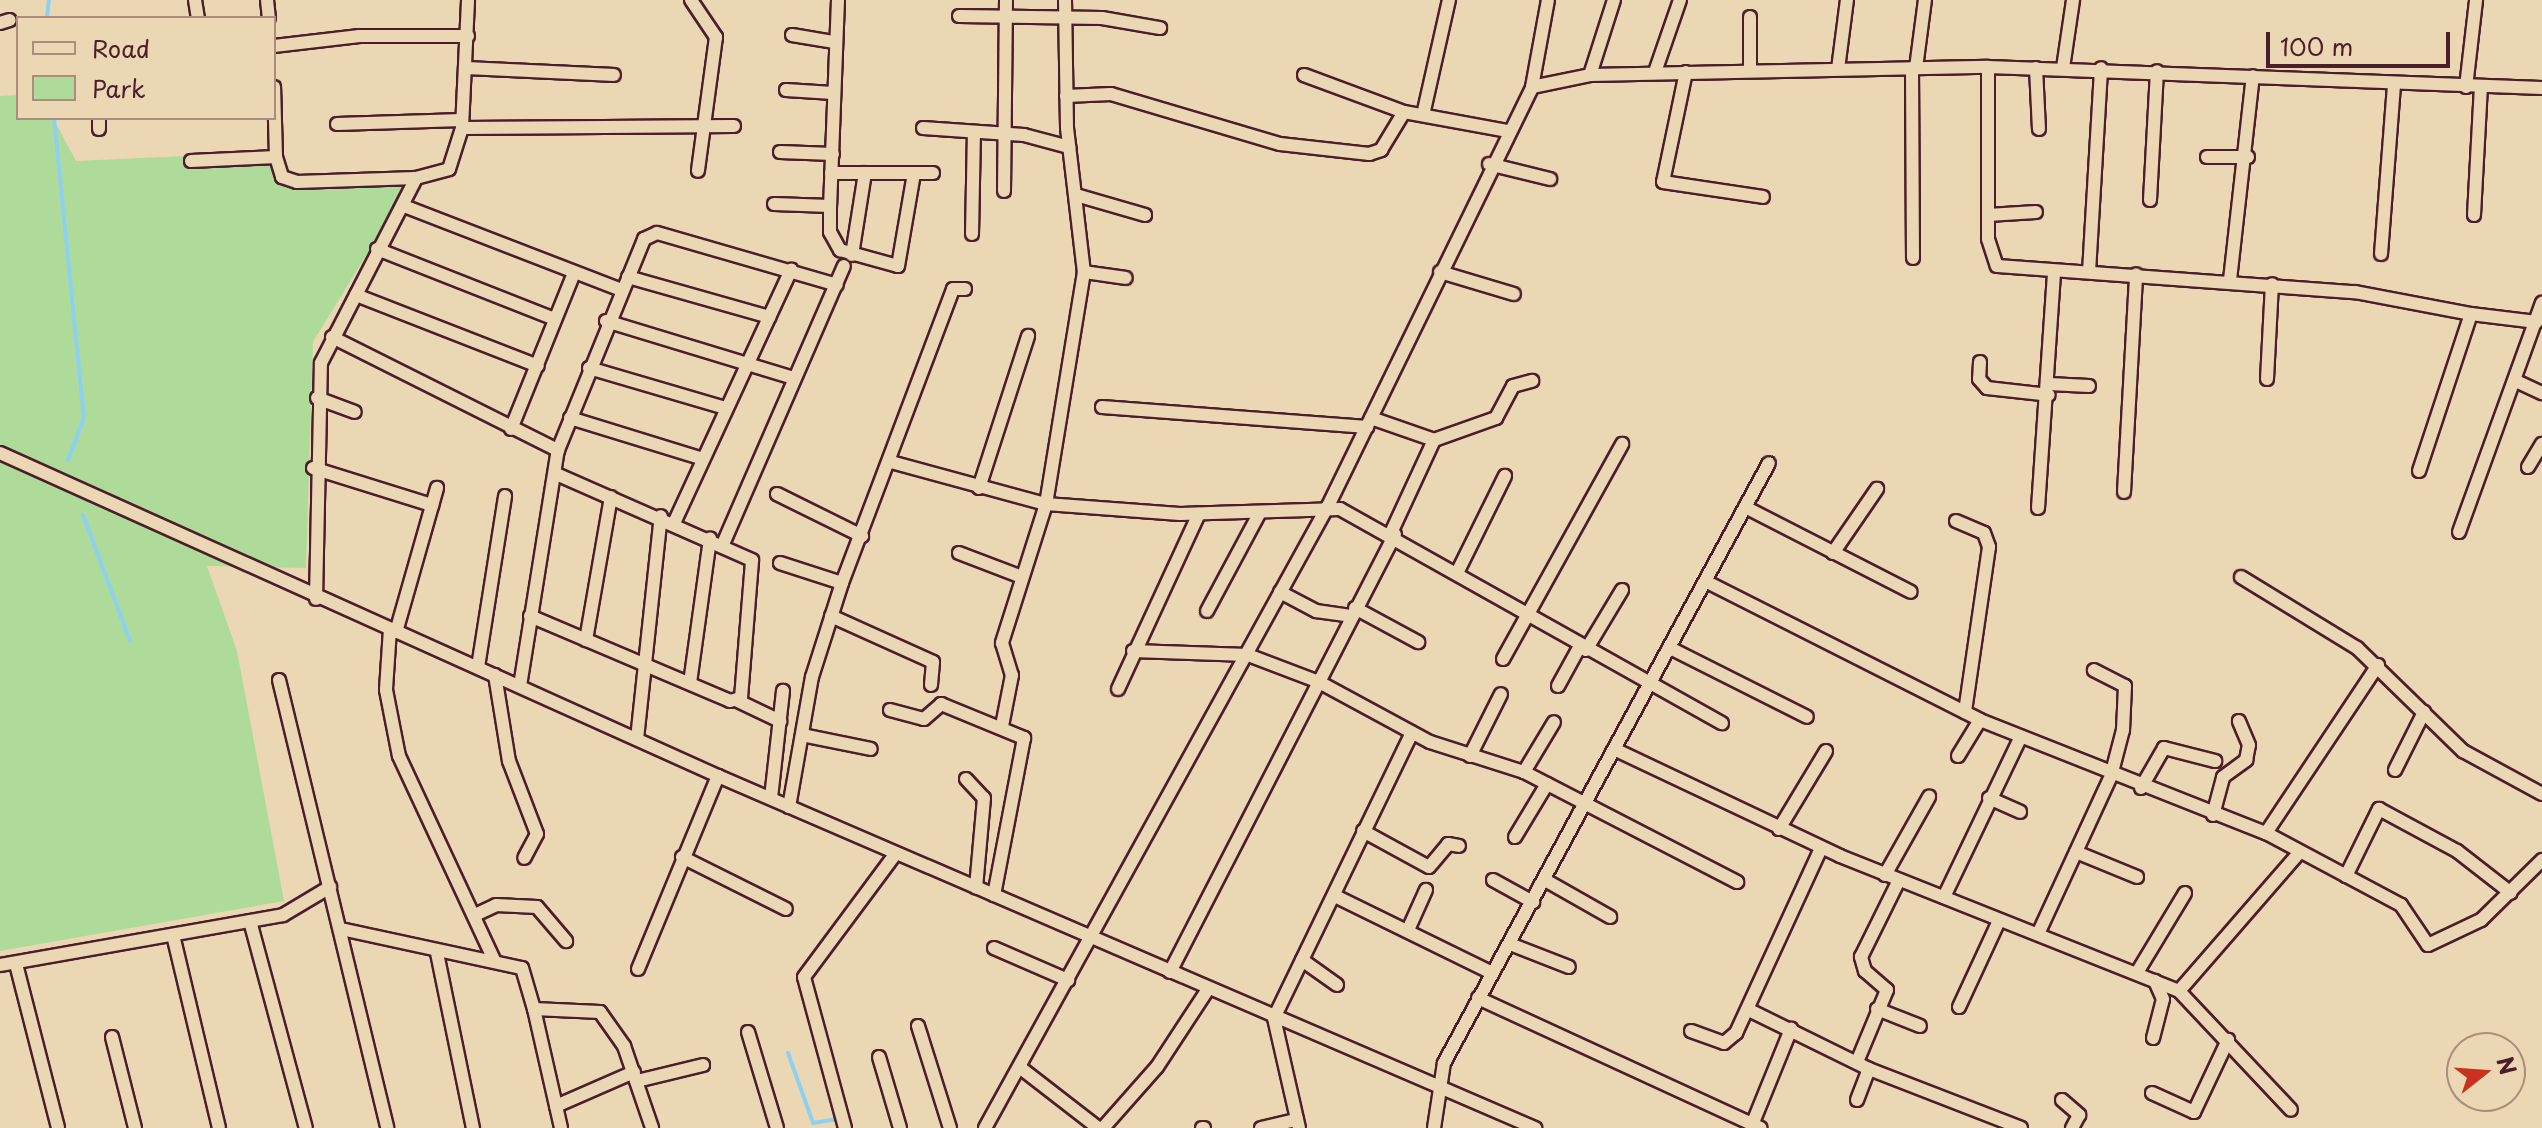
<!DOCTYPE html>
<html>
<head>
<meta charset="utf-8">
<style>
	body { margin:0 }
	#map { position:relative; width:2542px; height:1128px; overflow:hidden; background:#ecd7b5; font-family:"Playpen Sans",sans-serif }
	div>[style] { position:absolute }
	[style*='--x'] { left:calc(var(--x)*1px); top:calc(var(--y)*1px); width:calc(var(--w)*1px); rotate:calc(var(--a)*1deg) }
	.green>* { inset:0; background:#aedb99 }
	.stream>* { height:4px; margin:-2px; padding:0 2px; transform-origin:2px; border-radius:2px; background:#8ed0f0 }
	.roads { filter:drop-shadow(2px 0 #4a1f2b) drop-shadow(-2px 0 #4a1f2b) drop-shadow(0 2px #4a1f2b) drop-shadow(0 -2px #4a1f2b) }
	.minor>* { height:12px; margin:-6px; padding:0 6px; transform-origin:6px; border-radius:6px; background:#ecd7b5 }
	span { translate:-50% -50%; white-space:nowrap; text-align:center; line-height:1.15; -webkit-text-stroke:8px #ecd7b5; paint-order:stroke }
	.legend { position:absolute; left:16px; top:16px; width:260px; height:104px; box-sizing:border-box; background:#ecd7b5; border:2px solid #ab8d7e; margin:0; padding:10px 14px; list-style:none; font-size:24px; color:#4a1f2b }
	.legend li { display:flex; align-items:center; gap:16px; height:40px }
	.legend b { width:40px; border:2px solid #ab8d7e }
	.north { position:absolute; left:2446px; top:1032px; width:80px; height:80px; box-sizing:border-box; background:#ecd7b5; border:2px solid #ab8d7e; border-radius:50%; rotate:73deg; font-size:22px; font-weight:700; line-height:32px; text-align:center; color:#4a1f2b }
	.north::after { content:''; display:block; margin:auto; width:28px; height:36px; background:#c8321e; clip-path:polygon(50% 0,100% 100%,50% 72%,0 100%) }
	.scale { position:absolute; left:2266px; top:32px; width:184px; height:36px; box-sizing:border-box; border:4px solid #4a1f2b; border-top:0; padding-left:10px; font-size:24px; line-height:28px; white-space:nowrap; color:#4a1f2b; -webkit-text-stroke:6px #ecd7b5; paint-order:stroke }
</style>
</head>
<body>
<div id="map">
	<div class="green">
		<div style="clip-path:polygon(18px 95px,18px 118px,53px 118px,76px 161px,273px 152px,275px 178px,417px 172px,313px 342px,306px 568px,207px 566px,237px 651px,284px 901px,0 951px,0 96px)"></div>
	</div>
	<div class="stream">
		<div style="--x:47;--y:18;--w:18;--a:-84"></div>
		<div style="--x:54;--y:118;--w:301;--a:84.3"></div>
		<div style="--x:84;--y:418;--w:45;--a:110.9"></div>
		<div style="--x:83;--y:515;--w:134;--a:69.5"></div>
		<div style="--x:788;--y:1053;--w:74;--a:70.3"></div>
		<div style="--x:813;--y:1123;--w:25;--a:-9"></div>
	</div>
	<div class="roads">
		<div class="minor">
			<div style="--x:195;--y:0;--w:18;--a:81"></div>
			<div style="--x:267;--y:0;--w:18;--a:84"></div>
			<div style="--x:691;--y:0;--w:45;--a:56"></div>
			<div style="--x:716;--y:37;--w:135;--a:97.7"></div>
			<div style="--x:838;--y:0;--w:206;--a:92.2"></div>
			<div style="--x:830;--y:206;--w:26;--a:90"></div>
			<div style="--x:830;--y:232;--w:21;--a:61"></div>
			<div style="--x:840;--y:250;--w:60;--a:15.4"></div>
			<div style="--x:898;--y:266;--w:94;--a:-80.2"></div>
			<div style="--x:1065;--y:0;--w:128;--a:89.1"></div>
			<div style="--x:1067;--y:128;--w:145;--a:83.3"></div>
			<div style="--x:1084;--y:272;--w:235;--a:99.3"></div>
			<div style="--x:1046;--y:504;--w:134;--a:4.3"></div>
			<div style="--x:1180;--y:514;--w:160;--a:-1.8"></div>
			<div style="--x:1340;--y:509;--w:438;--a:29.3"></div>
			<div style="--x:959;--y:16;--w:143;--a:0.8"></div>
			<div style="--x:1102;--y:18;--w:59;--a:9.8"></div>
			<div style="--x:0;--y:23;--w:10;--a:-17"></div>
			<div style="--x:792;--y:35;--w:43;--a:9.5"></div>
			<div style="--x:274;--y:46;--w:86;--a:-6.7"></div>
			<div style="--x:359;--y:36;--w:109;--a:0"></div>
			<div style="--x:1988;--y:67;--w:172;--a:90"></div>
			<div style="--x:1988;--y:239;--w:28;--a:72"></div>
			<div style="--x:1997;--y:266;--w:359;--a:4.2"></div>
			<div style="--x:2355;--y:292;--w:118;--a:10.7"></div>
			<div style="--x:467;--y:68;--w:147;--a:2.7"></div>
			<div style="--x:1912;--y:68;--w:190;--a:89.7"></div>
			<div style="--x:1916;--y:68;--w:69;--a:-82.5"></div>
			<div style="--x:2036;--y:68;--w:61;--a:87.2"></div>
			<div style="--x:2063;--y:68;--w:69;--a:-81.6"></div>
			<div style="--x:1838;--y:69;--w:70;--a:-82.6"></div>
			<div style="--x:1750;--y:70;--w:53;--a:-90"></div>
			<div style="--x:1655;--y:72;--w:76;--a:-70.9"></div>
			<div style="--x:1686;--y:72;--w:112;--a:101.8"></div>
			<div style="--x:1663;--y:182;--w:101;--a:8.5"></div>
			<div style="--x:1304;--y:75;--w:107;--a:20.3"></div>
			<div style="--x:1404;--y:112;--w:106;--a:10.4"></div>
			<div style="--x:1590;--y:75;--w:79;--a:-72.3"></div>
			<div style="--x:1532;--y:87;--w:88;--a:-79.6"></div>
			<div style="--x:2466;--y:87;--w:88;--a:-83.4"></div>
			<div style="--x:786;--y:90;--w:47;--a:3.7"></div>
			<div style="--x:1066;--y:96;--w:45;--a:-2.5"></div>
			<div style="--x:1111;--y:94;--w:176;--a:16.5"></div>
			<div style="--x:1280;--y:144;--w:90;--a:6.4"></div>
			<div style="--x:1369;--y:154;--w:13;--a:-18"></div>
			<div style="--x:1381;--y:150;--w:44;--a:-58.8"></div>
			<div style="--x:1423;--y:115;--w:118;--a:-77.3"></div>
			<div style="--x:99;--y:118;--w:11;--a:90"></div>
			<div style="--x:337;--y:124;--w:125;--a:-1.8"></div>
			<div style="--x:462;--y:128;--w:272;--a:-0.4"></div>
			<div style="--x:923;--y:128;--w:101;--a:4"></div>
			<div style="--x:1024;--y:135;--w:47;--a:14.9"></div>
			<div style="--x:780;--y:152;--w:53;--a:2.2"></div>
			<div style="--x:276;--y:157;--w:21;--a:73"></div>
			<div style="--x:282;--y:177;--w:16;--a:18"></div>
			<div style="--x:297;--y:182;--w:119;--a:-1.9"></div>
			<div style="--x:416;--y:178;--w:34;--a:-15"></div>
			<div style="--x:449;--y:169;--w:43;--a:-72.4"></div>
			<div style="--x:462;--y:128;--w:128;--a:-87.3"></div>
			<div style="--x:2207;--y:157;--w:41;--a:0"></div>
			<div style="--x:191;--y:161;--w:85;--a:-2.7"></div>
			<div style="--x:276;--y:157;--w:70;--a:-91.6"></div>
			<div style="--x:1489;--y:164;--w:63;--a:13.8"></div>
			<div style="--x:831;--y:173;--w:102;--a:0"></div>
			<div style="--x:1004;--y:191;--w:191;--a:-89.4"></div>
			<div style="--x:1076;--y:195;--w:72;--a:16.2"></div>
			<div style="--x:2150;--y:200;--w:129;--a:-86.9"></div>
			<div style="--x:774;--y:204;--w:56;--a:2"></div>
			<div style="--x:404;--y:206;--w:230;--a:21.1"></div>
			<div style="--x:1988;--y:215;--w:48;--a:-3.6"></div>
			<div style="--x:2474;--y:215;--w:129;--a:-86.9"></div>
			<div style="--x:972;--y:234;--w:101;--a:-88.9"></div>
			<div style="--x:377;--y:249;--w:191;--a:21.5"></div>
			<div style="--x:2381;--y:254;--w:169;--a:-85.6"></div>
			<div style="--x:852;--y:255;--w:83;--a:-81"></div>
			<div style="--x:1084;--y:272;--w:42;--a:8.1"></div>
			<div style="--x:1440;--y:272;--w:77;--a:16.6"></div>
			<div style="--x:2089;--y:272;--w:204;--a:-86.6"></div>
			<div style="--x:628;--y:277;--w:147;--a:15.8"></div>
			<div style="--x:2230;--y:280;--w:205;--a:-83.6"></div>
			<div style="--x:356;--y:295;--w:195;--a:21.3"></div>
			<div style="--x:606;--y:321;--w:196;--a:16.9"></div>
			<div style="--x:332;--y:337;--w:253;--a:26.6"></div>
			<div style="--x:1980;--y:362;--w:17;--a:93"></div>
			<div style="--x:1979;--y:379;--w:12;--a:48"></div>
			<div style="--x:1987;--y:388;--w:62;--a:6.4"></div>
			<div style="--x:589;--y:368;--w:143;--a:16.3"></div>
			<div style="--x:2267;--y:379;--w:95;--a:-87"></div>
			<div style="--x:2516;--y:381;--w:29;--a:25"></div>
			<div style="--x:2049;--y:384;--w:40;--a:2.9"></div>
			<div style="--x:317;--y:398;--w:40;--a:20.2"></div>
			<div style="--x:1102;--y:407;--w:266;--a:4.3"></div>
			<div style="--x:570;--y:418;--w:139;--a:17.1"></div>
			<div style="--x:1371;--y:418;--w:67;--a:19.2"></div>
			<div style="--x:1434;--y:440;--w:66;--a:-19.5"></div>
			<div style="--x:1496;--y:418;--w:36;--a:-62"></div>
			<div style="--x:1513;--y:386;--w:20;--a:-15"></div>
			<div style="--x:511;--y:429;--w:168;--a:-68"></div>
			<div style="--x:0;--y:453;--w:787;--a:24.22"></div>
			<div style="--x:718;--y:776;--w:890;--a:23.31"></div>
			<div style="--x:891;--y:462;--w:161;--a:15.2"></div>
			<div style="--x:1046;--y:504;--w:146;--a:107.6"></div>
			<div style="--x:1002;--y:643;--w:34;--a:73"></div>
			<div style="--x:1012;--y:675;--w:52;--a:101.1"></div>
			<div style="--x:2528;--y:467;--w:27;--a:-59"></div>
			<div style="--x:313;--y:468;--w:125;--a:17.3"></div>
			<div style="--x:2419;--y:471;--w:165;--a:-71.7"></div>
			<div style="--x:2471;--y:314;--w:66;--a:6.9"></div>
			<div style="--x:979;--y:488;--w:160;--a:-72.1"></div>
			<div style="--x:2124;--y:492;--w:218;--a:-86.8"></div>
			<div style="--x:777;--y:494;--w:95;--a:26.3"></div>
			<div style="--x:1745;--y:507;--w:186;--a:27.1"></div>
			<div style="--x:2038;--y:508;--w:237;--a:-86.1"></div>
			<div style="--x:675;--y:521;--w:277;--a:-65.2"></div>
			<div style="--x:1956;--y:521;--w:30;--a:23"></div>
			<div style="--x:1984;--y:533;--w:15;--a:70"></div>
			<div style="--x:1989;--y:547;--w:167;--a:98.3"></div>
			<div style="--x:2459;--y:532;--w:244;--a:-70.1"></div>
			<div style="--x:1391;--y:533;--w:102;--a:-65.2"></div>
			<div style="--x:723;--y:544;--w:303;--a:-66.5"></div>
			<div style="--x:959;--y:553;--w:67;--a:20.9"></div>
			<div style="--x:1833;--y:553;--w:78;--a:-55.5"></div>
			<div style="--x:780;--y:563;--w:65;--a:17.9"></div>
			<div style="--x:1459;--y:569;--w:104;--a:-63.7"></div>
			<div style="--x:2241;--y:577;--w:136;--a:31.5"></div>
			<div style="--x:2357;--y:648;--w:148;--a:44.2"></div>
			<div style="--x:2463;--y:751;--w:90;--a:28.6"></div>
			<div style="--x:1707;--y:582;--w:306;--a:26.8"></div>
			<div style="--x:1980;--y:720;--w:308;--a:21.6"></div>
			<div style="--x:2266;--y:833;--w:153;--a:28.1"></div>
			<div style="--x:2401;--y:905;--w:48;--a:56"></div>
			<div style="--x:2428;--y:945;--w:59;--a:-25.3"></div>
			<div style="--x:2481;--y:920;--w:86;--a:-44.5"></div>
			<div style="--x:1280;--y:592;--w:41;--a:27.8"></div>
			<div style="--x:1316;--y:611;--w:35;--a:8"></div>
			<div style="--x:316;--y:599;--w:236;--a:-88.8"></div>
			<div style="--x:321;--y:363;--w:208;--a:-62.8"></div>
			<div style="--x:1355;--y:608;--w:72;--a:28.4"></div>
			<div style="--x:1207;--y:611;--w:112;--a:-61.8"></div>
			<div style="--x:530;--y:616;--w:217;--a:23"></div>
			<div style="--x:730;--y:701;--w:11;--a:-15"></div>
			<div style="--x:741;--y:698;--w:138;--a:-85.4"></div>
			<div style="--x:752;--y:560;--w:214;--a:-156.3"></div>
			<div style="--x:831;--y:616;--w:112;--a:24.3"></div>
			<div style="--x:933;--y:662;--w:23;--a:95"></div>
			<div style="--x:390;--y:629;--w:61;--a:93.8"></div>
			<div style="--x:386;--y:690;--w:67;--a:78.9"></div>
			<div style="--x:399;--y:756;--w:225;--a:65"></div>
			<div style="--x:396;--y:632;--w:150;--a:-74.1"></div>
			<div style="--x:586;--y:640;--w:145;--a:-80.1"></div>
			<div style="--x:1670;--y:648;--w:153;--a:26.7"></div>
			<div style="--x:1586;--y:650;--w:70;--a:-59"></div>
			<div style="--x:1133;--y:651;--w:115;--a:2"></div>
			<div style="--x:1248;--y:655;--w:76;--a:20.8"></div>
			<div style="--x:1319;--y:682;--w:126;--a:28.4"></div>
			<div style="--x:1430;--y:742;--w:99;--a:17.7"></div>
			<div style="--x:1524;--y:772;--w:240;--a:27.3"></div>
			<div style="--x:1503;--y:659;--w:246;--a:-61"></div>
			<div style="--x:478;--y:667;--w:173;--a:-81"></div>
			<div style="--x:495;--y:675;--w:87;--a:80.8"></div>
			<div style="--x:509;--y:761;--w:78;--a:69"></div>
			<div style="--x:537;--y:834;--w:27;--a:118"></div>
			<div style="--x:279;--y:680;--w:461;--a:76.4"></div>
			<div style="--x:690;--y:683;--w:146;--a:-82.1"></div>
			<div style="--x:520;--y:686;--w:239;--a:-80.9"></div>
			<div style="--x:558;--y:450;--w:228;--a:-67.8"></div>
			<div style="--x:644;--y:239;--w:14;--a:-25"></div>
			<div style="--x:657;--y:233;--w:187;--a:16.1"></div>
			<div style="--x:1558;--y:686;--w:46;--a:-61.2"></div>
			<div style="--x:1118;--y:689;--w:193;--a:-65.2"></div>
			<div style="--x:738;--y:701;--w:47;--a:25.5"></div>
			<div style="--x:890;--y:710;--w:35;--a:15"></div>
			<div style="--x:924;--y:719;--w:23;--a:-41"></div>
			<div style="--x:941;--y:704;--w:90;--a:22.3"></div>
			<div style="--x:1024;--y:738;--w:160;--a:100.8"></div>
			<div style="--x:802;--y:735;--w:70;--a:11.5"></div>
			<div style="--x:637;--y:739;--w:224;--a:-83.9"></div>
			<div style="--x:1614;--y:749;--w:250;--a:25.3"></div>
			<div style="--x:1840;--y:856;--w:365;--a:21.7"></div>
			<div style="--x:2179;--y:991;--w:163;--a:46.7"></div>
			<div style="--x:1470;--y:756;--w:69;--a:-63.4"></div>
			<div style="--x:1958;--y:756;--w:42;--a:-58.6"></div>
			<div style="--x:2395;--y:770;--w:65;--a:-63.4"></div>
			<div style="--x:1524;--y:772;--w:58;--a:-59"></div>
			<div style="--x:966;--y:779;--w:26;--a:47"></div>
			<div style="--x:984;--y:798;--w:90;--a:95.1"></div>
			<div style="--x:2141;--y:788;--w:46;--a:-60.1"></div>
			<div style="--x:2164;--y:748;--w:53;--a:14.3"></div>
			<div style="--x:771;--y:798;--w:108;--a:-83.6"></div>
			<div style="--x:1989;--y:798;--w:34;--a:24"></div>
			<div style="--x:789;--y:807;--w:132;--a:-80"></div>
			<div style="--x:812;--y:677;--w:99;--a:-72.3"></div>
			<div style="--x:842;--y:583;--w:314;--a:-69.3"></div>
			<div style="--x:953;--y:289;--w:12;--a:0"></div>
			<div style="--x:2213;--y:815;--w:39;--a:-75"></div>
			<div style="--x:2223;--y:777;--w:29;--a:-36"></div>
			<div style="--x:2246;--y:760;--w:15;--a:-79"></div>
			<div style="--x:2249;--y:745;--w:26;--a:-113"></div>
			<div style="--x:1779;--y:829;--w:91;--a:-58.9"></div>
			<div style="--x:1363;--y:831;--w:75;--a:28.6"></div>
			<div style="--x:1429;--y:867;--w:30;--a:-50"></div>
			<div style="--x:1448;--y:844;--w:11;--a:10"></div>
			<div style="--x:2266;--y:833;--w:202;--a:-56.3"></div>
			<div style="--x:1515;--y:837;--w:62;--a:-58.9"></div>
			<div style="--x:2076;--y:852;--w:66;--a:22.3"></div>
			<div style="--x:682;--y:857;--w:116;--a:26.6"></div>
			<div style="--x:1885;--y:875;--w:90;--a:-60.6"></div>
			<div style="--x:2346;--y:876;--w:75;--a:-63.8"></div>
			<div style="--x:2379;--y:809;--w:89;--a:28.3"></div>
			<div style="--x:2457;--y:851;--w:68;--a:37.9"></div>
			<div style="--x:1493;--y:880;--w:46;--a:28.8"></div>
			<div style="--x:1545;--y:880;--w:75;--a:29.6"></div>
			<div style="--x:1335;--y:896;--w:175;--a:26.1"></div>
			<div style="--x:1944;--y:897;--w:178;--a:-64.4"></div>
			<div style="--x:475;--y:915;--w:23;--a:-25"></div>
			<div style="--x:496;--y:905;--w:41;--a:2.8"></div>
			<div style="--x:537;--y:907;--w:45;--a:49.5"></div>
			<div style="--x:250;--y:921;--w:214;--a:74.9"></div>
			<div style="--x:341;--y:929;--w:185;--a:12.2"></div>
			<div style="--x:522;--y:968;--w:43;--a:73.7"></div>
			<div style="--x:534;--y:1009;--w:66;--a:2.6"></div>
			<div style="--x:600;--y:1012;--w:42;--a:54.8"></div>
			<div style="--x:624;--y:1046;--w:87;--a:71.1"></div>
			<div style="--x:1408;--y:930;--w:44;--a:-65.8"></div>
			<div style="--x:2038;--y:934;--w:174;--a:-65.2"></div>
			<div style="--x:2111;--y:776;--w:48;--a:-75.4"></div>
			<div style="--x:2123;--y:730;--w:44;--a:-87.4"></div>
			<div style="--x:2125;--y:686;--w:35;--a:-153"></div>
			<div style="--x:173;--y:935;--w:198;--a:76.6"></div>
			<div style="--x:1510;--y:944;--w:63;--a:21.3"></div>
			<div style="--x:994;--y:948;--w:81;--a:23.4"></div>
			<div style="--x:437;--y:953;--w:179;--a:78.4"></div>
			<div style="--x:1302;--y:960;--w:43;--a:35.5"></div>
			<div style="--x:16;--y:964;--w:169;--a:75.6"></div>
			<div style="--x:0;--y:965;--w:287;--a:-10"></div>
			<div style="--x:283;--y:915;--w:55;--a:-30.8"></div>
			<div style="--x:638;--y:969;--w:209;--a:-67.5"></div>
			<div style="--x:2138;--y:971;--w:91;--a:-58.9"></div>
			<div style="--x:1170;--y:972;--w:492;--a:-62.8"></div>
			<div style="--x:2179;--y:991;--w:184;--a:-49"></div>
			<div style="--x:1478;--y:998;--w:311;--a:24.7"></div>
			<div style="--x:1959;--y:1007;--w:95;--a:-65.1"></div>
			<div style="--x:534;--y:1009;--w:122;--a:77.2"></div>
			<div style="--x:1877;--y:1009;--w:46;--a:21.6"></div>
			<div style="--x:1749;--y:1010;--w:134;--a:26.2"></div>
			<div style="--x:1869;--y:1069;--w:163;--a:21.2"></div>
			<div style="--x:918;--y:1026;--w:107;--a:72.6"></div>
			<div style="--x:1691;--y:1031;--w:35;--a:20"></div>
			<div style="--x:1724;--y:1043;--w:16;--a:-40"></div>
			<div style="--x:1736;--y:1033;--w:204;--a:-65.3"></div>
			<div style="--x:748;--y:1032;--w:100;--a:73.2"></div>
			<div style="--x:112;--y:1037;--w:94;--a:75.8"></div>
			<div style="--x:2153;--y:1038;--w:40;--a:-75.6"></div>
			<div style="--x:2163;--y:999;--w:20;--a:-114"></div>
			<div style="--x:879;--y:1057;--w:74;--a:73.5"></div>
			<div style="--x:1857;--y:1062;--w:78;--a:-67.4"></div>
			<div style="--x:1887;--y:990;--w:29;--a:-139"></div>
			<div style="--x:1865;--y:971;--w:15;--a:-106"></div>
			<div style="--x:1861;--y:957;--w:86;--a:-63.7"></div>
			<div style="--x:1022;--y:1069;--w:96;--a:37.8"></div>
			<div style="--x:637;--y:1081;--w:68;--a:-13.6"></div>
			<div style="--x:2152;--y:1093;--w:46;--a:24.3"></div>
			<div style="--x:2194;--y:1112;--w:80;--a:-64.7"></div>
			<div style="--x:1857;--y:1100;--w:33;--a:-69"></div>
			<div style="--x:2062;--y:1100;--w:23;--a:41"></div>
			<div style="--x:2079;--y:1115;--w:15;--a:118"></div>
			<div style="--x:556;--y:1106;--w:85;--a:-23.6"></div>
			<div style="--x:1752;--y:1125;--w:104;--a:-67.9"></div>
			<div style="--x:845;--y:1128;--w:156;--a:-105.2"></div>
			<div style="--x:804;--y:977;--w:154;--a:-53.4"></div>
			<div style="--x:985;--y:1128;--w:710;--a:-61.13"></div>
			<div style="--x:1328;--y:506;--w:466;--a:-64"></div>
			<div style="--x:1532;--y:87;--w:59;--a:-11.7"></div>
			<div style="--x:1590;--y:75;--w:398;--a:-1.2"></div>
			<div style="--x:1988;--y:67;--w:554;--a:2.17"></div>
			<div style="--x:1103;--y:1128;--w:81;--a:-48.5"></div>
			<div style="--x:1157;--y:1067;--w:93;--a:-56.8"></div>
			<div style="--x:1202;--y:1128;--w:2;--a:0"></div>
			<div style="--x:1261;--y:1128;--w:37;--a:-13"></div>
			<div style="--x:1299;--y:1128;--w:113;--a:-102.8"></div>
			<div style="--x:1274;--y:1018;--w:317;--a:-64.2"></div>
			<div style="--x:1434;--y:1128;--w:66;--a:-81.3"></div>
			<div style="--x:1444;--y:1063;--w:682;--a:-61.56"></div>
		</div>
	</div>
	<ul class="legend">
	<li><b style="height:10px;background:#ecd7b5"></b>Road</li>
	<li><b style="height:22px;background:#aedb99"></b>Park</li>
	</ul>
	<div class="north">N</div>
	<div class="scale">100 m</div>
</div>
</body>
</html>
